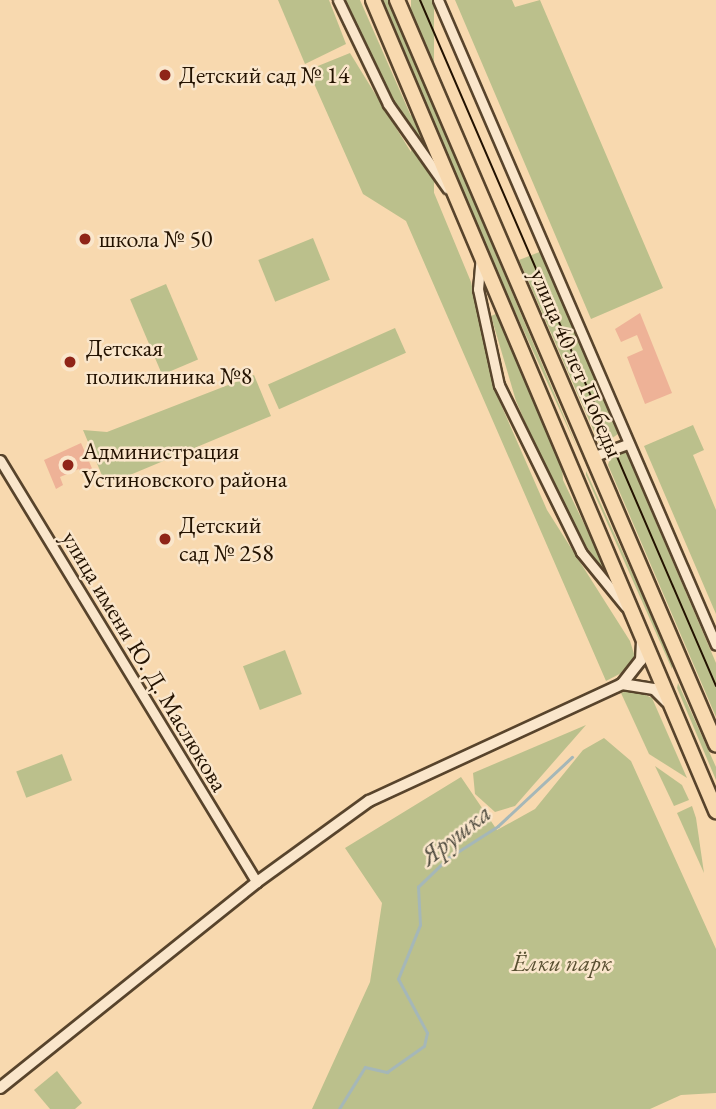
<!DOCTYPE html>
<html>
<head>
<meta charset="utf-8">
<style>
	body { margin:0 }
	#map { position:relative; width:716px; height:1109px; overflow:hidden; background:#f8d9af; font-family:"EB Garamond",serif }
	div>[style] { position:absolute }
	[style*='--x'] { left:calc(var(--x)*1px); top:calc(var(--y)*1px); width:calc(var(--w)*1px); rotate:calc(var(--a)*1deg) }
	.green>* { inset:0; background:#bbc08c; transform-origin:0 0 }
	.stream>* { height:2.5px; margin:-1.25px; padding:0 1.25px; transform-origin:1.25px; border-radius:1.25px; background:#a5b7b8 }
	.building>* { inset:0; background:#eeb297 }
	.roads { filter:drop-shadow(2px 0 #58442c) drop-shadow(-2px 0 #58442c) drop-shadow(0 2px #58442c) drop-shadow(0 -2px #58442c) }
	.minor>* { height:9px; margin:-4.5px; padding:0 4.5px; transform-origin:4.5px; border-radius:4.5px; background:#fae6cb }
	.tertiary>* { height:10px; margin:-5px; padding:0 5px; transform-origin:5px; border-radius:5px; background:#fae6cb }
	.primary>* { height:14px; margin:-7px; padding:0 7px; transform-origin:7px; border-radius:7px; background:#f8d9af }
	.tram>* { height:2px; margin:-1px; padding:0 1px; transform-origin:1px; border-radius:1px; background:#231200 }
	.dots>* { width:19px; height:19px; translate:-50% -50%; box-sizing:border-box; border:4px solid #fae6cb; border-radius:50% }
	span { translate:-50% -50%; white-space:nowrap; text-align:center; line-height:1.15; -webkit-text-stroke:5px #fae6cb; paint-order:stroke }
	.poi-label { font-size:24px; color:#231200 }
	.left { translate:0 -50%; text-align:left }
	.street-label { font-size:24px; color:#231200 }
	.park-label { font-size:24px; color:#584f31; font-style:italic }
	.water-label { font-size:26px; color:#504c40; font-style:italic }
</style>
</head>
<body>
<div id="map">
	<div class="green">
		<div style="clip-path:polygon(278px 0,329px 0,346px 44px,305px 64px)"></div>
		<div style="clip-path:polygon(344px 0,360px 0,422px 141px,391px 102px)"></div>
		<div style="clip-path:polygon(383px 0,389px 0,579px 452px,492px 261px)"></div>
		<div style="left:411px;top:0;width:23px;height:222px"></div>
		<div style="clip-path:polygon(455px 0,512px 0,515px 7px,540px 0,663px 288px,591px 319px)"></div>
		<div style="clip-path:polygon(350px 53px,430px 183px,471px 282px,495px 391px,547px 510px,630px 641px,635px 657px,631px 668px,606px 681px,406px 221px,363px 194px,308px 70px)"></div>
		<div style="left:313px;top:238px;width:45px;height:59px;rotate:68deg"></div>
		<div style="clip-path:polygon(542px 251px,618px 434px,605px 443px,599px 443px,519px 260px)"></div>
		<div style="left:166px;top:284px;width:82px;height:39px;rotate:67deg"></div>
		<div style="clip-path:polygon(498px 313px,562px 466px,563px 480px,610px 578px,570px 525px,516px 401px,491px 316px)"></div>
		<div style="left:395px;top:328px;width:27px;height:139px;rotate:66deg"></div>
		<div style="clip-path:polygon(254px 375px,271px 416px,106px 485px,83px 430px,107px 432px)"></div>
		<div style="clip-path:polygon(693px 425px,704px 450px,693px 455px,716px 510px,716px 614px,644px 446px)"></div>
		<div style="clip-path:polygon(626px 452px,716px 663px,716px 717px,608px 465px,610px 458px)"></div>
		<div style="clip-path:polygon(586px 471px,673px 663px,672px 669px,586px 475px)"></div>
		<div style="left:285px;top:650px;width:47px;height:45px;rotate:69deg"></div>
		<div style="clip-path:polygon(678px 683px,716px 767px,716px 780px,677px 688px)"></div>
		<div style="clip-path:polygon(633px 689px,652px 698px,687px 778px,649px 754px,621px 693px)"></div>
		<div style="clip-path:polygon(586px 725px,515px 806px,495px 812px,475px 794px,473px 773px)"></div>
		<div style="clip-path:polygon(604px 738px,631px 761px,716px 949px,716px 1093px,681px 1095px,650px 1109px,312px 1109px,370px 982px,382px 903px,345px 848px,461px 777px,497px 830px,535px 809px,583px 750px)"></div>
		<div style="left:62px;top:754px;width:28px;height:49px;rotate:69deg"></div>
		<div style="clip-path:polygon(655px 766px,682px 785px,689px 800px,674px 806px)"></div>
		<div style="clip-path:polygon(692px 806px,696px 818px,704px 873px,677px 813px)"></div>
		<div style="clip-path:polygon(57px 1071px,82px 1103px,75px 1109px,50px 1109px,34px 1090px)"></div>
	</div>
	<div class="stream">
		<div style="--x:339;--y:1109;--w:49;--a:-58.2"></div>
		<div style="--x:365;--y:1067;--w:23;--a:13"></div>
		<div style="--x:387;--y:1072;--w:45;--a:-35.1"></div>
		<div style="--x:424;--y:1046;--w:13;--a:-77"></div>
		<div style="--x:427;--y:1033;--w:61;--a:-118.2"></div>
		<div style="--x:398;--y:979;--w:58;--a:-67.8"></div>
		<div style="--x:420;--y:925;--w:38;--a:-93"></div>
		<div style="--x:418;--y:887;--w:42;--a:-44"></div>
		<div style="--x:448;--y:858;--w:59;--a:-32.6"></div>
		<div style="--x:498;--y:826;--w:101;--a:-43"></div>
	</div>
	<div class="building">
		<div style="clip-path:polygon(640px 313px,672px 393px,645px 404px,627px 357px,643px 350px,637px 335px,621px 342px,615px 329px)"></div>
		<div style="clip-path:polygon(81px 443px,94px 473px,83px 477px,79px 469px,60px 477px,63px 485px,56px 489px,44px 460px)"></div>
	</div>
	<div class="roads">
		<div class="minor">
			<div style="--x:338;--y:0;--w:115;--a:64.3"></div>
			<div style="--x:388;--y:104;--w:103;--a:54.9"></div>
			<div style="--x:438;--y:0;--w:702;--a:66.68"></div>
			<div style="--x:481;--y:255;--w:34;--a:95"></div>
			<div style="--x:478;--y:289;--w:98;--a:77.7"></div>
			<div style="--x:499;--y:385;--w:186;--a:63.8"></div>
			<div style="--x:581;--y:552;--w:70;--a:50.8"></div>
			<div style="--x:592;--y:457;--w:37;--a:-20"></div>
			<div style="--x:0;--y:460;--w:494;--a:58.7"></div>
		</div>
		<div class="tertiary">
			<div style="--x:622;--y:684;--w:31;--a:-52"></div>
			<div style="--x:641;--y:660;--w:19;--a:-87"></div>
			<div style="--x:0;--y:1088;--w:329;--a:-38.7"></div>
			<div style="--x:257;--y:882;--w:138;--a:-35.9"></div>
			<div style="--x:369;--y:801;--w:279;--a:-24.8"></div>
			<div style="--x:622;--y:684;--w:32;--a:9"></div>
			<div style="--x:654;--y:689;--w:18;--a:45"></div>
		</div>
		<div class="primary">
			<div style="--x:373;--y:0;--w:881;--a:67.07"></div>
			<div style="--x:397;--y:0;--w:810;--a:66.79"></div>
		</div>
	</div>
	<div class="tram">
		<div style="--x:420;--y:0;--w:747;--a:66.66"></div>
	</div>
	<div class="dots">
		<div style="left:165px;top:75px;background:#8f2418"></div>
		<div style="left:85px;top:239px;background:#8f2418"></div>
		<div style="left:70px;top:362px;background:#8f2418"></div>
		<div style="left:68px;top:465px;background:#8f2418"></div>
		<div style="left:165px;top:539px;background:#8f2418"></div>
	</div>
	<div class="poi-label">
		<span class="left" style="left:179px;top:75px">Детский сад № 14</span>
		<span class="left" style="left:99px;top:239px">школа № 50</span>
		<span class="left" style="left:86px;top:362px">Детская<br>поликлиника №8</span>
		<span class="left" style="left:82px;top:465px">Администрация<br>Устиновского района</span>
		<span class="left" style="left:179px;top:539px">Детский<br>сад № 258</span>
	</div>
	<div class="street-label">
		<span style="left:577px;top:363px;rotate:67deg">улица 40 лет Победы</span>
		<span style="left:145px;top:661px;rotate:59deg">улица имени Ю. Д. Маслюкова</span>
	</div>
	<div class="park-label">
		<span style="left:562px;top:963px">Ёлки парк</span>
	</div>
	<div class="water-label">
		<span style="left:456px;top:835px;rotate:-38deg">Ярушка</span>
	</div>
</div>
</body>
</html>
